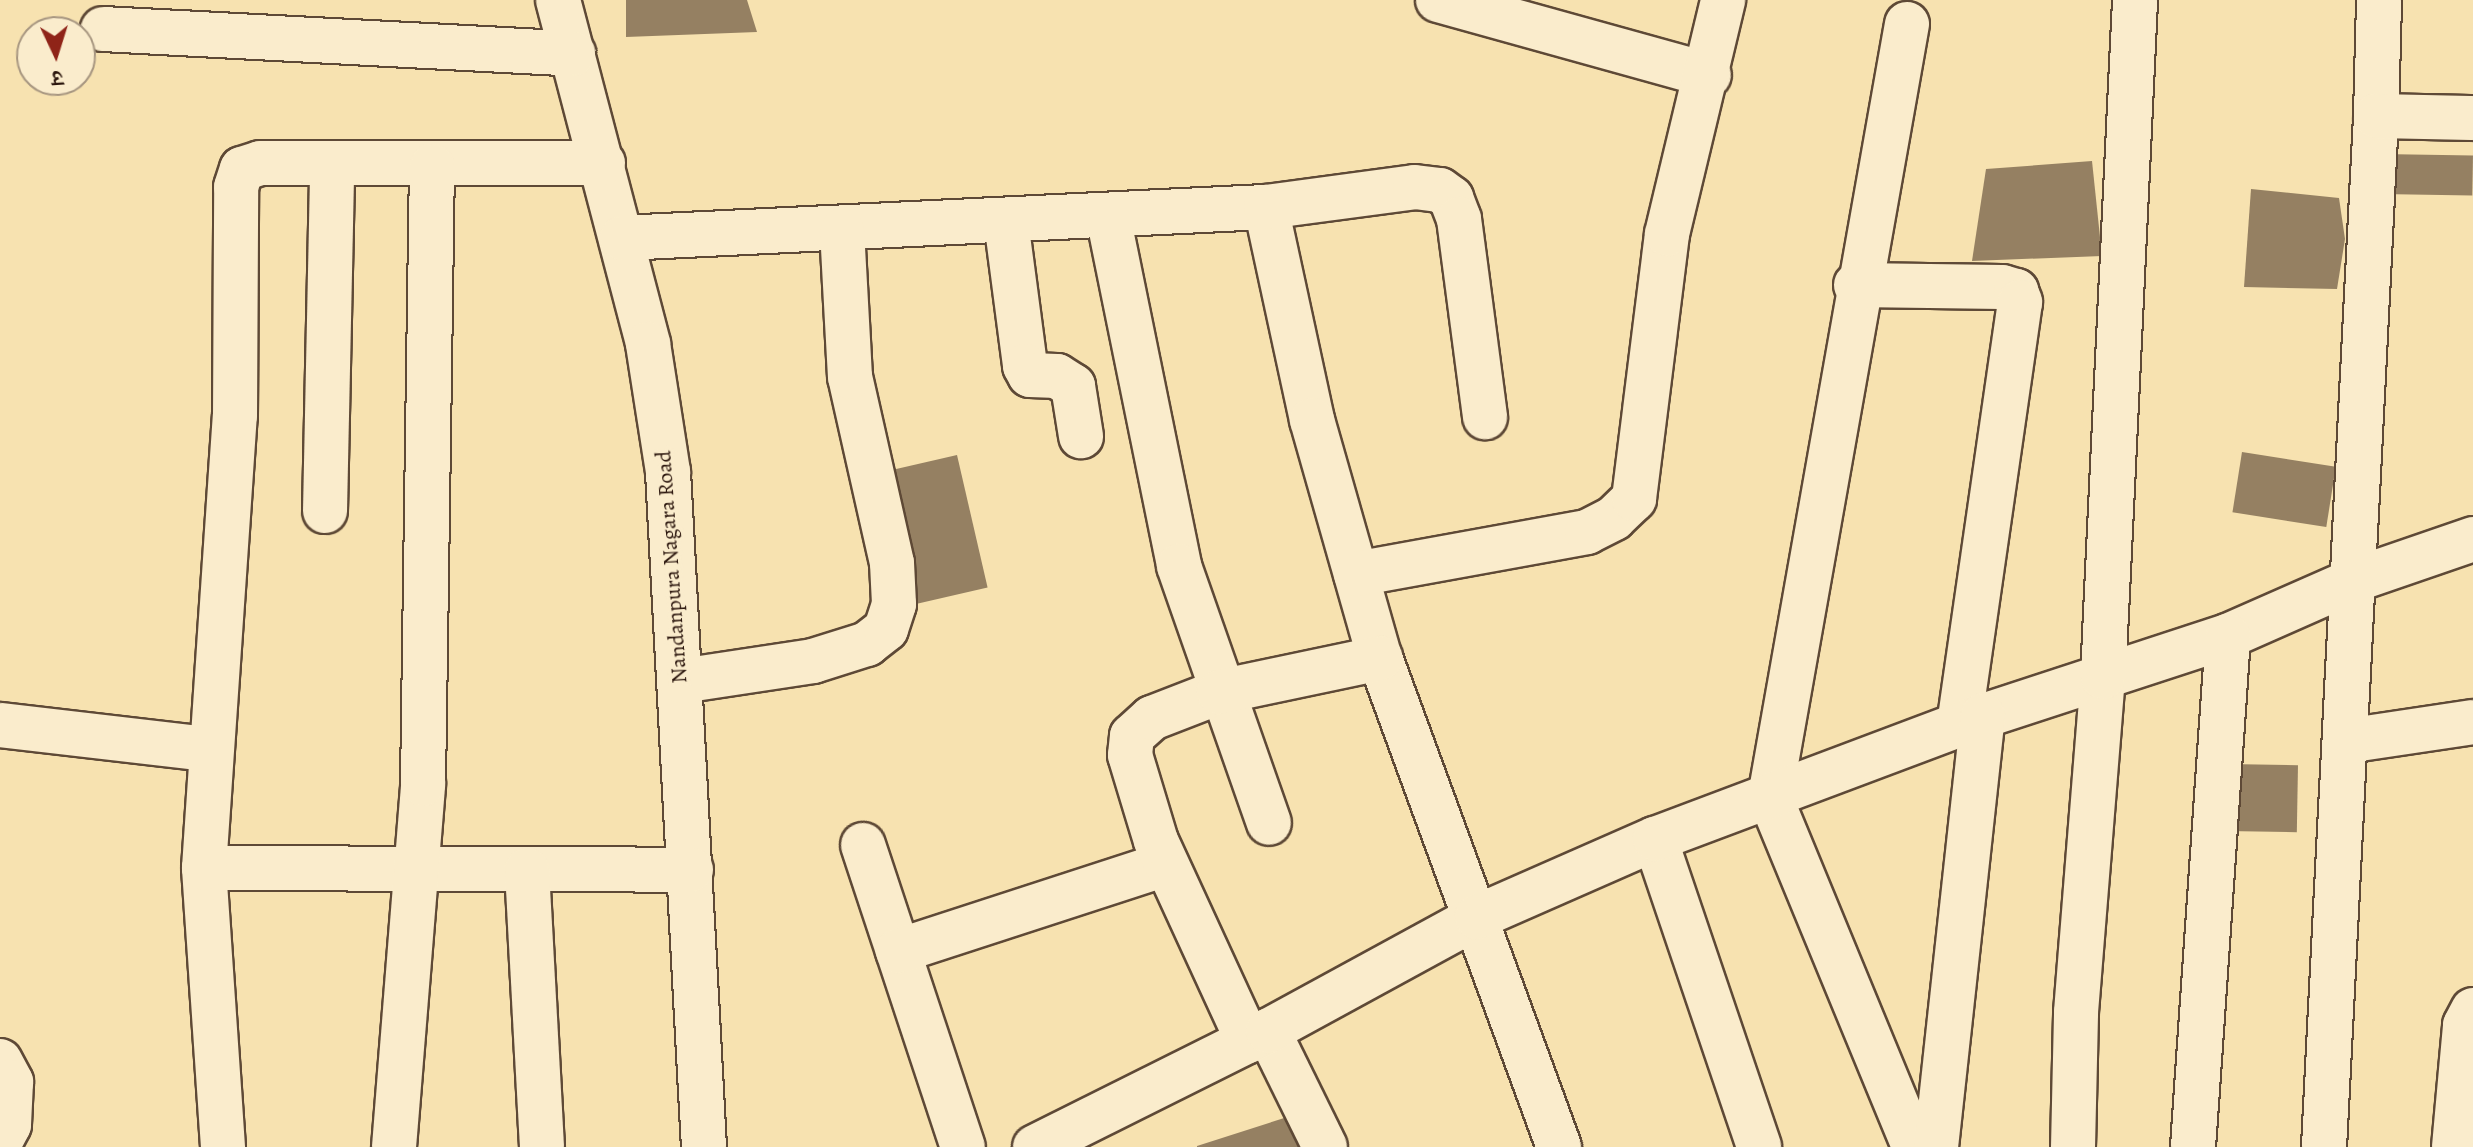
<!DOCTYPE html>
<html>
<head>
<meta charset="utf-8">
<style>
	body { margin:0 }
	#map { position:relative; width:2473px; height:1147px; overflow:hidden; background:#f7e2b0; font-family:Alegreya,"Noto Serif Devanagari",serif }
	div>[style] { position:absolute }
	[style*='--x'] { left:calc(var(--x)*1px); top:calc(var(--y)*1px); width:calc(var(--w)*1px); rotate:calc(var(--a)*1deg) }
	.building>* { inset:0; background:#958062; transform-origin:0 0 }
	.roads { filter:drop-shadow(2px 0 #5e4936) drop-shadow(-2px 0 #5e4936) drop-shadow(0 2px #5e4936) drop-shadow(0 -2px #5e4936) }
	.minor>* { height:44px; margin:-22px; padding:0 22px; transform-origin:22px; border-radius:22px; background:#faeccc }
	span { translate:-50% -50%; white-space:nowrap; text-align:center; line-height:1.15; -webkit-text-stroke:7px #faeccc; paint-order:stroke }
	.street-label { font-size:22px; color:#2b160d }
	.north { position:absolute; left:16px; top:16px; width:80px; height:80px; box-sizing:border-box; background:#faeccc; border:2px solid #a79680; border-radius:50%; rotate:176deg; font-size:22px; font-weight:700; line-height:32px; text-align:center; color:#2b160d }
	.north::after { content:''; display:block; margin:auto; width:28px; height:36px; background:#8f2418; clip-path:polygon(50% 0,100% 100%,50% 72%,0 100%) }
</style>
</head>
<body>
<div id="map">
	<div class="building">
		<div style="clip-path:polygon(626px 0,747px 0,757px 32px,626px 37px)"></div>
		<div style="left:2381px;top:154px;width:92px;height:40px;rotate:1deg"></div>
		<div style="clip-path:polygon(2092px 161px,2102px 256px,1972px 261px,1986px 169px)"></div>
		<div style="clip-path:polygon(2251px 189px,2339px 198px,2345px 239px,2337px 289px,2244px 287px)"></div>
		<div style="left:2242px;top:452px;width:95px;height:61px;rotate:9deg"></div>
		<div style="left:957px;top:455px;width:136px;height:88px;rotate:77deg"></div>
		<div style="left:2227px;top:764px;width:71px;height:67px;rotate:1deg"></div>
		<div style="clip-path:polygon(1300px 1113px,1311px 1147px,1197px 1147px,1197px 1146px)"></div>
	</div>
	<div class="roads">
		<div class="minor">
			<div style="--x:558;--y:0;--w:356;--a:75.3"></div>
			<div style="--x:648;--y:344;--w:130;--a:81.1"></div>
			<div style="--x:668;--y:472;--w:676;--a:86.95"></div>
			<div style="--x:1438;--y:0;--w:281;--a:15.5"></div>
			<div style="--x:1907;--y:24;--w:785;--a:100.05"></div>
			<div style="--x:1770;--y:797;--w:378;--a:67.6"></div>
			<div style="--x:103;--y:29;--w:471;--a:3"></div>
			<div style="--x:2376;--y:116;--w:116;--a:-88.5"></div>
			<div style="--x:1266;--y:207;--w:218;--a:77.8"></div>
			<div style="--x:1312;--y:420;--w:248;--a:74.1"></div>
			<div style="--x:1380;--y:658;--w:521;--a:69.89"></div>
			<div style="--x:1108;--y:216;--w:357;--a:78.5"></div>
			<div style="--x:1179;--y:566;--w:272;--a:70.7"></div>
			<div style="--x:1006;--y:221;--w:146;--a:82.5"></div>
			<div style="--x:1025;--y:366;--w:10;--a:61"></div>
			<div style="--x:1030;--y:375;--w:27;--a:2"></div>
			<div style="--x:1057;--y:376;--w:19;--a:32"></div>
			<div style="--x:1073;--y:386;--w:51;--a:80.9"></div>
			<div style="--x:622;--y:238;--w:645;--a:-2.76"></div>
			<div style="--x:1266;--y:207;--w:150;--a:-7.6"></div>
			<div style="--x:1415;--y:187;--w:25;--a:7"></div>
			<div style="--x:1440;--y:190;--w:14;--a:36"></div>
			<div style="--x:1451;--y:198;--w:22;--a:69"></div>
			<div style="--x:1459;--y:219;--w:200;--a:82.5"></div>
			<div style="--x:1856;--y:285;--w:146;--a:0.8"></div>
			<div style="--x:2002;--y:287;--w:15;--a:16"></div>
			<div style="--x:2016;--y:291;--w:12;--a:70"></div>
			<div style="--x:2020;--y:302;--w:427;--a:98.2"></div>
			<div style="--x:325;--y:511;--w:346;--a:-88.8"></div>
			<div style="--x:1356;--y:574;--w:235;--a:-10.3"></div>
			<div style="--x:1587;--y:532;--w:30;--a:-27"></div>
			<div style="--x:1614;--y:518;--w:28;--a:-44"></div>
			<div style="--x:1634;--y:499;--w:267;--a:-82.9"></div>
			<div style="--x:1667;--y:234;--w:241;--a:-76.5"></div>
			<div style="--x:681;--y:681;--w:134;--a:-8.6"></div>
			<div style="--x:813;--y:661;--w:57;--a:-17.5"></div>
			<div style="--x:867;--y:644;--w:24;--a:-38"></div>
			<div style="--x:886;--y:629;--w:26;--a:-72"></div>
			<div style="--x:894;--y:604;--w:41;--a:-92.8"></div>
			<div style="--x:892;--y:563;--w:191;--a:-102.7"></div>
			<div style="--x:850;--y:377;--w:146;--a:-93.1"></div>
			<div style="--x:0;--y:725;--w:209;--a:6.6"></div>
			<div style="--x:2346;--y:741;--w:128;--a:-8.5"></div>
			<div style="--x:1655;--y:839;--w:325;--a:71.3"></div>
			<div style="--x:863;--y:845;--w:318;--a:71.7"></div>
			<div style="--x:204;--y:868;--w:487;--a:0.2"></div>
			<div style="--x:527;--y:870;--w:277;--a:86.9"></div>
			<div style="--x:898;--y:951;--w:281;--a:-18"></div>
			<div style="--x:1268;--y:1031;--w:129;--a:63.8"></div>
			<div style="--x:1248;--y:1041;--w:220;--a:-114.7"></div>
			<div style="--x:1156;--y:841;--w:90;--a:-106.8"></div>
			<div style="--x:1130;--y:755;--w:19;--a:-84"></div>
			<div style="--x:1132;--y:736;--w:27;--a:-42"></div>
			<div style="--x:1152;--y:718;--w:72;--a:-21.2"></div>
			<div style="--x:1219;--y:692;--w:165;--a:-11.9"></div>
			<div style="--x:0;--y:1061;--w:24;--a:62"></div>
			<div style="--x:11;--y:1082;--w:43;--a:92.7"></div>
			<div style="--x:9;--y:1125;--w:19;--a:118"></div>
			<div style="--x:223;--y:1147;--w:280;--a:-93.9"></div>
			<div style="--x:204;--y:868;--w:453;--a:-86.1"></div>
			<div style="--x:235;--y:416;--w:229;--a:-89.7"></div>
			<div style="--x:236;--y:187;--w:19;--a:-72"></div>
			<div style="--x:242;--y:169;--w:19;--a:-18"></div>
			<div style="--x:260;--y:163;--w:343;--a:0"></div>
			<div style="--x:394;--y:1147;--w:364;--a:-85.4"></div>
			<div style="--x:423;--y:784;--w:618;--a:-89.17"></div>
			<div style="--x:1035;--y:1147;--w:260;--a:-26.5"></div>
			<div style="--x:1268;--y:1031;--w:238;--a:-28.6"></div>
			<div style="--x:1477;--y:917;--w:194;--a:-23.7"></div>
			<div style="--x:1655;--y:839;--w:350;--a:-20.6"></div>
			<div style="--x:1983;--y:716;--w:258;--a:-18.1"></div>
			<div style="--x:2228;--y:636;--w:141;--a:-23.8"></div>
			<div style="--x:2357;--y:579;--w:123;--a:-19"></div>
			<div style="--x:1936;--y:1147;--w:434;--a:-83.8"></div>
			<div style="--x:2073;--y:1147;--w:135;--a:-88.7"></div>
			<div style="--x:2076;--y:1012;--w:336;--a:-85.4"></div>
			<div style="--x:2103;--y:677;--w:678;--a:-87.29"></div>
			<div style="--x:2193;--y:1147;--w:512;--a:-86.08"></div>
			<div style="--x:2324;--y:1147;--w:1032;--a:-87.11"></div>
			<div style="--x:2376;--y:116;--w:97;--a:1.2"></div>
			<div style="--x:2454;--y:1147;--w:122;--a:-84.8"></div>
			<div style="--x:2465;--y:1025;--w:17;--a:-62"></div>
		</div>
	</div>
	<div class="street-label">
		<span style="left:672px;top:567px;rotate:-94deg">Nandanpura Nagara Road</span>
	</div>
	<div class="north">उ</div>
</div>
</body>
</html>
